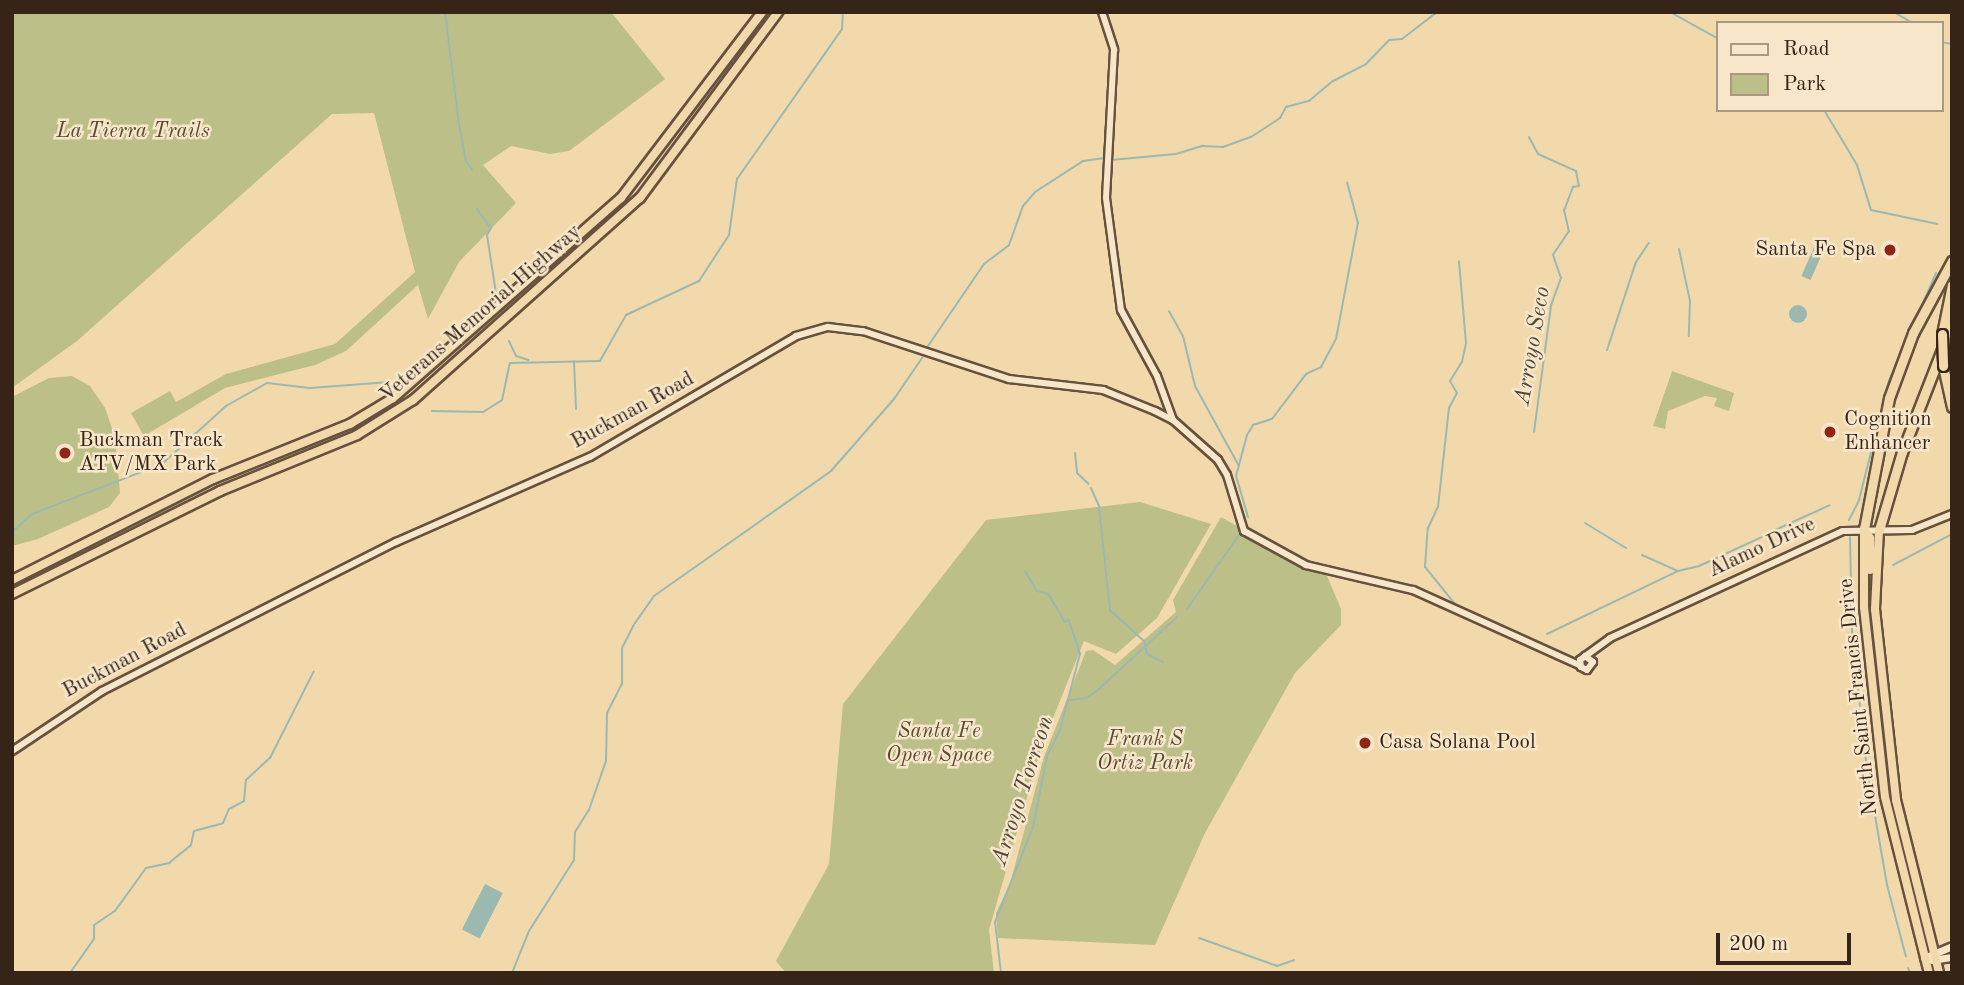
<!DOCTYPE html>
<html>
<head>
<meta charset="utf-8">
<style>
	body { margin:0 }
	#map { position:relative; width:1964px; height:985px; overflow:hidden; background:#f2d9ac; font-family:"Old Standard TT",serif }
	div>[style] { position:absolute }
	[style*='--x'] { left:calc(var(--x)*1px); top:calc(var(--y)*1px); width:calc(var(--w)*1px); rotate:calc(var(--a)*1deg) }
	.green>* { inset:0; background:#bcbf88 }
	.water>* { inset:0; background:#9cb9b1; transform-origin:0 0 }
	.round { border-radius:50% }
	.stream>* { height:2px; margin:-1px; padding:0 1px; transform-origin:1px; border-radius:1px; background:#9cb9b1 }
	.roads { filter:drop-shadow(2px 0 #66513d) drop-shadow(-2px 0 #66513d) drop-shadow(0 2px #66513d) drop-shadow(0 -2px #66513d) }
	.tertiary>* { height:6px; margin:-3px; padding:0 3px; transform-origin:3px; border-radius:3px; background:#f7e6c9 }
	.secondary>* { height:7px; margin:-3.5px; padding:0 3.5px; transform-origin:3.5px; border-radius:3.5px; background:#f7e6c9 }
	.trunk>* { height:8px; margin:-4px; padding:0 4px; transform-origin:4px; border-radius:4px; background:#f2d9ac }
	.motorway>* { height:9px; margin:-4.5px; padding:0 4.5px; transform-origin:4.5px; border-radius:4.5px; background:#f2d9ac }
	.bridges { filter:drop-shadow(2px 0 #372418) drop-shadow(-2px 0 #372418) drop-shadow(0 2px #372418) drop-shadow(0 -2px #372418) }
	.motorway-bridge>* { height:9px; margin:-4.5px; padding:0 4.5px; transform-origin:4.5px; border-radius:4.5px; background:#f2d9ac }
	.dots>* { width:19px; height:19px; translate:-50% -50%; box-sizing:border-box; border:4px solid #f7e6c9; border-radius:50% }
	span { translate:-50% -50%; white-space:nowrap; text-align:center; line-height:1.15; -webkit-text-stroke:5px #f7e6c9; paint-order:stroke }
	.park-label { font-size:21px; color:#584b34; font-style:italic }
	.poi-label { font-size:21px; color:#372418 }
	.right { translate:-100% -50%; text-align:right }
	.left { translate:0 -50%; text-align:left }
	.street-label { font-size:21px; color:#372418 }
	.water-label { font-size:23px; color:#50493e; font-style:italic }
	.frame { position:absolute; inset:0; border:14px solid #372418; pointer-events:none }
	.legend { position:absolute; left:1716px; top:21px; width:228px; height:91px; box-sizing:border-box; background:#f7e6c9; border:2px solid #aa9882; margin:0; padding:9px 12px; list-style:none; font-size:21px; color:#372418 }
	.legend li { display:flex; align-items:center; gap:14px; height:35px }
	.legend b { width:35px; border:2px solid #aa9882 }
	.scale { position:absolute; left:1716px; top:933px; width:135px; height:32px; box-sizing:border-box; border:4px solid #372418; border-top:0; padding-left:9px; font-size:21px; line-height:24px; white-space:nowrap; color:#372418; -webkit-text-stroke:5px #f7e6c9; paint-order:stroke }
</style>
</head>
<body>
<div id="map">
	<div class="green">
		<div style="clip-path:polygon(12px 12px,611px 12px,665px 79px,569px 151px,550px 154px,511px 146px,483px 165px,516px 203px,459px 262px,428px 319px,418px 285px,346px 351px,315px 365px,225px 388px,144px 436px,131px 413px,170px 391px,176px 402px,226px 374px,335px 344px,415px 272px,374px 113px,332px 114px,77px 341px,12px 388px)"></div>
		<div style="clip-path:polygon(1672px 371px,1734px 393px,1729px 411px,1714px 406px,1717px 398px,1705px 396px,1668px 411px,1665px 429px,1653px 426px)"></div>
		<div style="clip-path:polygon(72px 376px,90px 386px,105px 408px,115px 437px,120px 493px,109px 507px,38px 539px,12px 546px,12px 397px,49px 378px)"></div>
		<div style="clip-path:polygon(1140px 502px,1211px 524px,1157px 618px,1116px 654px,1084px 641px,1041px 748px,989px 930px,994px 973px,786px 973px,776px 961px,829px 864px,843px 704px,986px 520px)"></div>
		<div style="clip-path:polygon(1221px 517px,1287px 555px,1324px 569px,1341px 609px,1341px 625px,1295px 673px,1205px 833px,1155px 945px,998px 938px,996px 913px,1010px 884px,1044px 757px,1086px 651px,1093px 650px,1115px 665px,1176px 612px,1173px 600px)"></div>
	</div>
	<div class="water">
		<div style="left:1816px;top:243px;width:10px;height:36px;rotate:24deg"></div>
		<div class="round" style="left:1789px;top:305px;width:18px;height:18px"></div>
		<div style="left:485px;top:884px;width:20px;height:51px;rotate:27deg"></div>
	</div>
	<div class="stream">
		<div style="--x:445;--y:12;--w:114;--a:82.9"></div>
		<div style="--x:459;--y:125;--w:37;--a:79"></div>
		<div style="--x:466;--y:161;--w:11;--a:56"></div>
		<div style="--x:1670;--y:12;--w:54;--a:29"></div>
		<div style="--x:1894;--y:12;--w:21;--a:31"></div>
		<div style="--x:1941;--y:42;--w:11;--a:10"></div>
		<div style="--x:1824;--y:110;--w:64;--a:59"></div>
		<div style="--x:1857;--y:165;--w:47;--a:72.7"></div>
		<div style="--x:1871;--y:210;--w:68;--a:11.8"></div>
		<div style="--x:1529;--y:137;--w:19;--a:62"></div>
		<div style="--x:1538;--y:154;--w:42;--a:24.1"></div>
		<div style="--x:1576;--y:171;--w:15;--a:79"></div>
		<div style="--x:1579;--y:186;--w:6;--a:171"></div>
		<div style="--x:1573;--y:187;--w:25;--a:111"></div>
		<div style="--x:1564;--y:210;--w:22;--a:77"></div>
		<div style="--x:1569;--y:231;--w:29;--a:124"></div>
		<div style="--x:1553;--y:255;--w:24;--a:71"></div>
		<div style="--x:1561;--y:278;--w:30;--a:110"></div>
		<div style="--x:1551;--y:306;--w:127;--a:97.7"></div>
		<div style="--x:1111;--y:160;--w:65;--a:-5.3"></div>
		<div style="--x:1176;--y:154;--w:28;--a:-17"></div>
		<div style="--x:1203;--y:146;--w:20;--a:3"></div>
		<div style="--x:1223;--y:147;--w:30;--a:-20"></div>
		<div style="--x:1251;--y:137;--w:35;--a:-33"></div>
		<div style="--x:1280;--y:118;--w:13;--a:-61"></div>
		<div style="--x:1286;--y:107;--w:24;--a:-15"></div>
		<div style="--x:1309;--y:101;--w:31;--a:-40"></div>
		<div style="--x:1333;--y:81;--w:37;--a:-27"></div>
		<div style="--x:1366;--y:64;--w:33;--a:-46"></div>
		<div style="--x:1389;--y:40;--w:13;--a:-4"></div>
		<div style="--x:1402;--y:39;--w:44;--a:-37.6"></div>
		<div style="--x:477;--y:209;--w:24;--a:54"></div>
		<div style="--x:491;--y:228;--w:8;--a:120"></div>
		<div style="--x:487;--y:235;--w:59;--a:81.2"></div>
		<div style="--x:1679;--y:249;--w:53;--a:78.1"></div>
		<div style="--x:1690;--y:301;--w:35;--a:92"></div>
		<div style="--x:1169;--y:311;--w:29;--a:61"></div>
		<div style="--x:1183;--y:336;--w:51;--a:76.5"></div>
		<div style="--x:1195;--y:386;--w:91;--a:61.2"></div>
		<div style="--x:509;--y:341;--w:17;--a:65"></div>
		<div style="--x:516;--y:356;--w:13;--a:18"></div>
		<div style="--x:928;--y:346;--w:99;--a:-55.7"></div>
		<div style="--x:984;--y:264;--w:31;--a:-37"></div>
		<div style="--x:1009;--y:245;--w:41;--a:-70.3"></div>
		<div style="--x:1023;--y:206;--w:18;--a:-49"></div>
		<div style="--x:1035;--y:192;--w:57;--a:-32.9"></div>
		<div style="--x:1083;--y:161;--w:22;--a:-8"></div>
		<div style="--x:1607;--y:350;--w:93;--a:-71.8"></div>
		<div style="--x:1636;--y:262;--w:23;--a:-56"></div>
		<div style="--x:574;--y:361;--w:48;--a:87.6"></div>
		<div style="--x:432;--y:411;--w:51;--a:1.1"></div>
		<div style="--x:483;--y:412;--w:22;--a:-32"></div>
		<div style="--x:502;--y:400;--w:38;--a:-78"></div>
		<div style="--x:510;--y:363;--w:90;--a:-1.3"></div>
		<div style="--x:600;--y:361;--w:53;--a:-60.5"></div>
		<div style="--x:626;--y:315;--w:81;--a:-25"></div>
		<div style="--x:699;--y:281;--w:55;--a:-56.9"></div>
		<div style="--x:729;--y:235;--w:57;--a:-81.9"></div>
		<div style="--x:737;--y:179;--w:183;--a:-55"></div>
		<div style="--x:842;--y:29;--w:17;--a:-87"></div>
		<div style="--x:1075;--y:453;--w:20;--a:84"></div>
		<div style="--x:1077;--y:473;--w:16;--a:43"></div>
		<div style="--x:1091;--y:488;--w:20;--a:66"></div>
		<div style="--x:1099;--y:506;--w:105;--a:84"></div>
		<div style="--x:1110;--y:610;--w:46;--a:42.4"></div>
		<div style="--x:1144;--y:641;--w:13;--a:77"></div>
		<div style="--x:1147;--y:654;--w:18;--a:27"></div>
		<div style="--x:1248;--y:517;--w:43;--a:-106.3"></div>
		<div style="--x:1236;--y:476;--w:42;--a:-75"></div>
		<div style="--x:1247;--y:435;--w:12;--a:-59"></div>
		<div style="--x:1253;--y:425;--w:20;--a:-18"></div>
		<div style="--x:1272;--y:419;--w:56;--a:-52.9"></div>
		<div style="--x:1306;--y:374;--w:17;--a:-25"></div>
		<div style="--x:1321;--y:367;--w:32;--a:-62"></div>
		<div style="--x:1336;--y:339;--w:118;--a:-79.3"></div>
		<div style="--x:1358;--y:223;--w:42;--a:-105"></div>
		<div style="--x:1849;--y:520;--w:22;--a:-63"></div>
		<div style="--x:1859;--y:500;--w:123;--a:-75.9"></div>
		<div style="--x:1889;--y:381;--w:118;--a:-66.5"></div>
		<div style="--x:1585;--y:523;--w:48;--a:31.4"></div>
		<div style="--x:1775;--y:530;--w:60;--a:-24.4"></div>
		<div style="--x:12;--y:532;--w:27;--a:-42"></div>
		<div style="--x:32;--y:514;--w:139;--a:-21"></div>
		<div style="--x:162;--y:464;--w:86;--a:-42.2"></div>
		<div style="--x:226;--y:406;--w:47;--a:-29.3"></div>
		<div style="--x:267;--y:383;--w:43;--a:6.6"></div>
		<div style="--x:310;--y:388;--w:80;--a:-4.3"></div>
		<div style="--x:1850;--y:537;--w:95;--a:88.8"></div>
		<div style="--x:1852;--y:632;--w:139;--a:83.8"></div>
		<div style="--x:1867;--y:770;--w:117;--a:80.1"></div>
		<div style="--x:1887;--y:885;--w:74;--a:75.2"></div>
		<div style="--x:1642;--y:555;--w:39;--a:24"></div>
		<div style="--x:1678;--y:571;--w:22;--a:-13"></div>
		<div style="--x:1699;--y:566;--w:69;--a:-24.7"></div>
		<div style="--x:1893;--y:565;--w:67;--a:-27.7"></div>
		<div style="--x:1455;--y:604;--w:48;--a:-129"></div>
		<div style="--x:1425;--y:567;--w:39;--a:-86"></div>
		<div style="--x:1428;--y:528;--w:23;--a:-65"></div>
		<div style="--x:1438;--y:507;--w:100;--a:-83.7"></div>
		<div style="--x:1449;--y:408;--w:17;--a:-62"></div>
		<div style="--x:1457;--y:393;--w:14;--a:-120"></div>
		<div style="--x:1450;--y:381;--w:22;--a:-58"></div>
		<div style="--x:1462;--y:362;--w:19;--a:-78"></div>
		<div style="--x:1466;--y:343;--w:82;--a:-94.9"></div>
		<div style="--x:1187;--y:609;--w:90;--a:-54.9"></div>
		<div style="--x:1547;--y:634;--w:145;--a:-25.7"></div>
		<div style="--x:1070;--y:700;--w:17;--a:-7"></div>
		<div style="--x:1087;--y:698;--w:15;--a:-37"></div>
		<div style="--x:1099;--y:689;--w:106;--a:-42.7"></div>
		<div style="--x:1199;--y:938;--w:83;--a:19.7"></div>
		<div style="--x:1277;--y:966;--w:18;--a:-19"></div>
		<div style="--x:1908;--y:968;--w:5;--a:68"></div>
		<div style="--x:70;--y:973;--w:42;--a:-54.8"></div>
		<div style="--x:94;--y:939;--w:14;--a:-90"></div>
		<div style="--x:94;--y:925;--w:25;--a:-34"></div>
		<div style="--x:115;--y:911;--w:53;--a:-54.2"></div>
		<div style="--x:146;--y:868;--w:24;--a:-12"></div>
		<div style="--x:169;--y:863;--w:28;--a:-39"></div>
		<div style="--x:191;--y:845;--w:14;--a:-78"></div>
		<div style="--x:194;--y:831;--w:30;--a:-15"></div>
		<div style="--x:223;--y:823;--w:15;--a:-67"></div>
		<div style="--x:229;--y:809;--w:17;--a:-28"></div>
		<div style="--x:244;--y:801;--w:21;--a:-85"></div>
		<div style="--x:246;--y:780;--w:33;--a:-43"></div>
		<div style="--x:270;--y:758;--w:97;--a:-63.2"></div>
		<div style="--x:512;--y:973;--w:45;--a:-68"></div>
		<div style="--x:529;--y:931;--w:84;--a:-57.6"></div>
		<div style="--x:574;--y:860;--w:28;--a:-88"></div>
		<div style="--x:575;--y:832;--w:26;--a:-58"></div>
		<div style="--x:589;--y:810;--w:52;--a:-70.9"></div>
		<div style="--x:606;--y:761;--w:48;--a:-88.8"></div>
		<div style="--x:607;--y:713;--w:33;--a:-63"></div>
		<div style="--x:622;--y:684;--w:36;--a:-90"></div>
		<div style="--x:622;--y:648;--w:25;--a:-63"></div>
		<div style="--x:633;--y:626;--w:37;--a:-55"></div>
		<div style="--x:654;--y:596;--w:217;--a:-35.2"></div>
		<div style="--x:831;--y:471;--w:96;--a:-48.8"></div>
		<div style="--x:894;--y:399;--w:50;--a:-55.7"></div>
		<div style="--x:1001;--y:973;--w:51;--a:-96.7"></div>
		<div style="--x:995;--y:922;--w:102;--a:-68.2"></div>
		<div style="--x:1033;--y:827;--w:72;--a:-78.8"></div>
		<div style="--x:1047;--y:756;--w:29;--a:-63"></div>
		<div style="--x:1060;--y:730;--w:79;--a:-75.3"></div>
		<div style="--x:1080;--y:654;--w:36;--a:-108"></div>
		<div style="--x:1069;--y:620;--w:4;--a:153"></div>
		<div style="--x:1065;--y:622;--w:33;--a:-121"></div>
		<div style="--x:1048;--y:594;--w:11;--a:-165"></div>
		<div style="--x:1037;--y:591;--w:23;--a:-121"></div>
	</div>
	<div class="roads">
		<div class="tertiary">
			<div style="--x:1102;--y:12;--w:40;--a:72"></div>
			<div style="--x:1114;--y:50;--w:148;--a:93.1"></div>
			<div style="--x:1106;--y:198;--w:113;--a:82.4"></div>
			<div style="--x:1121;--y:310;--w:75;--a:61.4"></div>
			<div style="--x:1157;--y:376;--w:47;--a:70"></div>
			<div style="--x:1585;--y:656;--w:10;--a:37"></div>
			<div style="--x:1593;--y:662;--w:10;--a:127"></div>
			<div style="--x:1587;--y:670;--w:7;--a:-153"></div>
			<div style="--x:1581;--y:667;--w:7;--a:-98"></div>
			<div style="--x:1580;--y:660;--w:37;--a:-36"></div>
			<div style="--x:1610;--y:638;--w:256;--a:-24.7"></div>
			<div style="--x:1843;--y:531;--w:69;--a:-0.8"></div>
			<div style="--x:1912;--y:530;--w:43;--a:-21.8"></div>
			<div style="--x:12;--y:751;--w:108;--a:-33.7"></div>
			<div style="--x:102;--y:691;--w:330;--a:-26.9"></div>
			<div style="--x:396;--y:542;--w:212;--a:-23.7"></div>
			<div style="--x:590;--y:457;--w:239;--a:-30.4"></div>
			<div style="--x:796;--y:336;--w:33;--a:-16"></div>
			<div style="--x:828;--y:327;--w:35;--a:7"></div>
			<div style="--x:863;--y:331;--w:154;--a:18.2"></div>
			<div style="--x:1009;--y:379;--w:95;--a:6.7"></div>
			<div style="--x:1103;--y:390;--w:56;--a:22"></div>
			<div style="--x:1155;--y:411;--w:20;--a:27"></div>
			<div style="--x:1173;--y:420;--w:60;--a:41.6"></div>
			<div style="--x:1218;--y:460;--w:17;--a:59"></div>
			<div style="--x:1227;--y:475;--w:59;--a:73.1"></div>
			<div style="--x:1244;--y:531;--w:71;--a:28.7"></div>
			<div style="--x:1306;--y:565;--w:110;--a:13.2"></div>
			<div style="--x:1413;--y:590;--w:182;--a:24.3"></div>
		</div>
		<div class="secondary">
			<div style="--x:1924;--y:958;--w:30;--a:-23"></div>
			<div style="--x:1932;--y:960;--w:20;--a:-9"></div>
		</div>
		<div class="trunk">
			<div style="--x:1864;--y:529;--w:78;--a:90"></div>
			<div style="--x:1864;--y:607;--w:191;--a:83.7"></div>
			<div style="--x:1885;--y:797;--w:181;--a:76"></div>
			<div style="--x:1864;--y:529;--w:11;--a:56"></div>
			<div style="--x:1870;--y:538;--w:32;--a:90"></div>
			<div style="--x:1879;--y:530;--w:79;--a:92.9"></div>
			<div style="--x:1875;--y:609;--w:192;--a:83.7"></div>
			<div style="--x:1896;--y:800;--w:178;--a:76"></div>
			<div style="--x:12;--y:580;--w:225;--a:-26.7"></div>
			<div style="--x:213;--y:479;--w:148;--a:-21.9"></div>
			<div style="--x:350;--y:424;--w:50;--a:-31.2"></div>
			<div style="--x:393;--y:398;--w:303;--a:-41.3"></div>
			<div style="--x:621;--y:198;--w:233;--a:-52.8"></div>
			<div style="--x:12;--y:594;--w:232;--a:-26.3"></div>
			<div style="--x:220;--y:491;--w:148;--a:-22.2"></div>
			<div style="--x:357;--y:435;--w:66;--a:-32"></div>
			<div style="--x:413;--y:400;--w:304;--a:-41.7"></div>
			<div style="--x:640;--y:198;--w:232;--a:-53.4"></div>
		</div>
		<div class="motorway">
			<div style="--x:1942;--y:334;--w:50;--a:-78.5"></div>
			<div style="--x:1943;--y:366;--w:42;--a:77.6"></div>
			<div style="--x:1864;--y:529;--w:133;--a:-79.2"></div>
			<div style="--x:1889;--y:398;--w:69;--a:-69.7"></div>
			<div style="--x:1913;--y:333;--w:82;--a:-61.6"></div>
			<div style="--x:1879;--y:530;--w:81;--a:-73.6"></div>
			<div style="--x:1902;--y:452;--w:137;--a:-68.7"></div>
		</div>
	</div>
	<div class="bridges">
		<div class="motorway-bridge">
			<div style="--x:1942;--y:334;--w:32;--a:88"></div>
		</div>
	</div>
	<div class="dots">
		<div style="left:1890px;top:250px;background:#8f2418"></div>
		<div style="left:1830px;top:432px;background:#8f2418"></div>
		<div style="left:65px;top:453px;background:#8f2418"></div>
		<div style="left:1365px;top:743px;background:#8f2418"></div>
	</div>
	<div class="park-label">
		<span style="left:133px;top:132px">La Tierra Trails</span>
		<span style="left:939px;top:744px">Santa Fe<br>Open Space</span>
		<span style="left:1145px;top:752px">Frank S<br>Ortiz Park</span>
	</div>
	<div class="poi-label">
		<span class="right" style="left:1876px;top:250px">Santa Fe Spa</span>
		<span class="left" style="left:1844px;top:432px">Cognition<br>Enhancer</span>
		<span class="left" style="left:79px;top:453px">Buckman Track<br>ATV/MX Park</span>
		<span class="left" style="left:1379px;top:743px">Casa Solana Pool</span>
	</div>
	<div class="street-label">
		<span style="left:481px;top:314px;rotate:-41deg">Veterans Memorial Highway</span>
		<span style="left:633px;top:411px;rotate:-29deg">Buckman Road</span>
		<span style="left:1762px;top:548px;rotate:-25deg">Alamo Drive</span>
		<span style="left:125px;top:661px;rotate:-28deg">Buckman Road</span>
		<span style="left:1859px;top:697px;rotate:-96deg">North Saint Francis Drive</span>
	</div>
	<div class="water-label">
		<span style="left:1533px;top:346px;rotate:-80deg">Arroyo Seco</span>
		<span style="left:1023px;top:791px;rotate:-72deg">Arroyo Torreon</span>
	</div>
	<div class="frame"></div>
	<ul class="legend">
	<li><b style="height:9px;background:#f7e6c9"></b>Road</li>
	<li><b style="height:19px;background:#bcbf88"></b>Park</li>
	</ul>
	<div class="scale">200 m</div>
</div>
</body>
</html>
